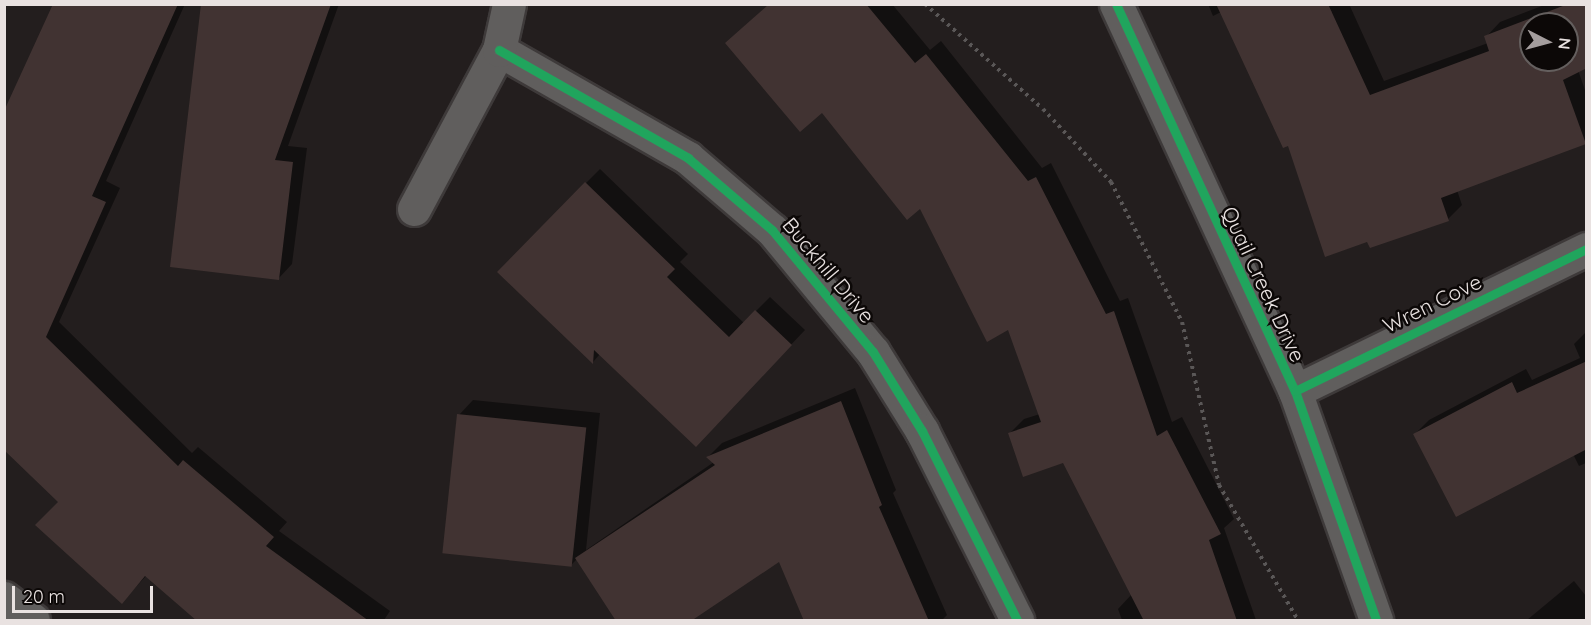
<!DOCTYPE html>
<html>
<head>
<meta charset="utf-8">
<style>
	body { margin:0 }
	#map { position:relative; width:1591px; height:625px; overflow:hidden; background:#231e1e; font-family:Quicksand,sans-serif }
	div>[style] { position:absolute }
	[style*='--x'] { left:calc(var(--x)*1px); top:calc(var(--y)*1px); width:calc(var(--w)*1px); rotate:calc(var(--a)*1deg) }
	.shadow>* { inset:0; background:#0007 }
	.building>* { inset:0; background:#413332; transform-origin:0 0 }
	.path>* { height:4px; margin-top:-2px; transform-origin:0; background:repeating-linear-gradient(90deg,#5a5757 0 3px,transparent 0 7.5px) }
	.roads { filter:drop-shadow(2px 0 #3e3a3a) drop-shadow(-2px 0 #3e3a3a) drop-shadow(0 2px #3e3a3a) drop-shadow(0 -2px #3e3a3a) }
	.street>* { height:33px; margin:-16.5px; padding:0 16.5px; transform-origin:16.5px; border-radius:16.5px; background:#605e5d }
	.cycleway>* { height:9px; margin:-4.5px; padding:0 4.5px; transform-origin:4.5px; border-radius:4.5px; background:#20a55d }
	span { translate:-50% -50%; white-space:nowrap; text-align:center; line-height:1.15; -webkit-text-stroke:5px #0c0807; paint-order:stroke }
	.street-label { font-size:21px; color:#e9e2e1 }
	.frame { position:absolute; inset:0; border:6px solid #e9e2e1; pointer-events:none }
	.north { position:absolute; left:1519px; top:12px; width:60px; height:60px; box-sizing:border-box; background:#0c0807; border:2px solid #645f5e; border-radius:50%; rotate:96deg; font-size:16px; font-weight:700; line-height:24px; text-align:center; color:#e9e2e1 }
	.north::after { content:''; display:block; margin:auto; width:21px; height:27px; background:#a49d9d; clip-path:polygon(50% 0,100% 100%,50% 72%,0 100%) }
	.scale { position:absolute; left:12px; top:586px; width:141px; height:27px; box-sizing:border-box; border:3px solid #e9e2e1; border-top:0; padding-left:8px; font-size:18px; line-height:21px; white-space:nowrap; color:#e9e2e1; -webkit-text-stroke:4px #0c0807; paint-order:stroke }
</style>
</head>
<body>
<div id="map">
	<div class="shadow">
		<div style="clip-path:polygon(59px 4px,185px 4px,106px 181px,120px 188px,59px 322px,192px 453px,198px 447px,287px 522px,279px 531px,390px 611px,384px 620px,200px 620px,147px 575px,122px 602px,60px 502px,4px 448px)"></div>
		<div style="clip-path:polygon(203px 4px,339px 4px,288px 146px,307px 148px,292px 264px,278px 279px)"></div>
		<div style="clip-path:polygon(769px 4px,892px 4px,930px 50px,941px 41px,1042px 168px,1051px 163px,1120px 301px,1128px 298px,1172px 422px,1182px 417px,1234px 519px,1224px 528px,1256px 620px,1122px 620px,1118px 609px,1132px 594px,1064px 461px,1009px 434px,1024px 419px,1040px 414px,1009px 328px,920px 207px,822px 111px,727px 43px)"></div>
		<div style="clip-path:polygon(evenodd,1208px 4px,1349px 4px,1384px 81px,1488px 43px,1486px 37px,1500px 22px,1547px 4px,1586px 4px,1578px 70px,1586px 93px,1586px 142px,1457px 190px,1462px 205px,1448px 219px,1289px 144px,1221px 12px,1213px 16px,1208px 4px,1531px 24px,1567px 24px,1567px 60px,1531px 60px,1531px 24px)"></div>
		<div style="clip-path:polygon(600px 169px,688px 254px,680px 262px,744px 323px,770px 297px,805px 330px,710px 430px,600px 354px,593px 362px,586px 183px)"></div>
		<div style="clip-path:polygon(1586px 332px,1586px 463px,1579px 466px,1573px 454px,1415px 434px,1429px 420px,1526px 369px,1532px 380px,1580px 358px,1574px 344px)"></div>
		<div style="clip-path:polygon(855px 388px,896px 490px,893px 493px,947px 615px,942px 620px,806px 620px,779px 560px,577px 559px,571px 565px,459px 415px,473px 400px,600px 413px,586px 550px,714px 462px,708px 457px,722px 443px)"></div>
		<div style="clip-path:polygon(1574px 581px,1586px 596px,1586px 620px,1527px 620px)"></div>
	</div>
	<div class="building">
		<div style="clip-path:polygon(53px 4px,178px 4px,92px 196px,106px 202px,46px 337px,178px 466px,183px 460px,274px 537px,266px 546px,369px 621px,197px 621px,145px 576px,122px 604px,35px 525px,58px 502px,4px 450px,4px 111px)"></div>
		<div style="clip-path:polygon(201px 4px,331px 4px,275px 160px,293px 162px,279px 280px,170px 267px)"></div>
		<div style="clip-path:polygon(769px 4px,866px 4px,915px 63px,926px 54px,1028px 181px,1036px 177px,1106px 314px,1114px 311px,1157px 436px,1167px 430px,1221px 534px,1209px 540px,1237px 621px,1144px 621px,1063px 463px,1023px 477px,1008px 433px,1041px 422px,1008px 330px,987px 342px,920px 209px,907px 220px,822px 113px,800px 132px,725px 43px)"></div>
		<div style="clip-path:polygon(evenodd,1216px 4px,1328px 4px,1370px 95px,1489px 51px,1484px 36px,1568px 4px,1587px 4px,1587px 68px,1563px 80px,1586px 144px,1441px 198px,1449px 221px,1370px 248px,1367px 242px,1325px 257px,1288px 146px,1283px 148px,1216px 4px,1531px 24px,1567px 24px,1567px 60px,1531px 60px,1531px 24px)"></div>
		<div style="clip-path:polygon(585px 182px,675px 269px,667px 277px,729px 337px,755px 310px,792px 345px,696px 447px,594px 350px,593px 364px,497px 272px)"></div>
		<div style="clip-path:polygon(1587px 361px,1587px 449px,1456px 517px,1413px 434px,1512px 382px,1517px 393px)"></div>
		<div style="clip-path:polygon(841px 401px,882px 505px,879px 507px,929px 621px,804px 621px,779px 562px,691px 621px,616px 621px,575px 558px,715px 465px,706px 457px)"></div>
		<div style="left:457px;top:414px;width:130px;height:140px;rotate:6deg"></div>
	</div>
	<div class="path">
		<div style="--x:925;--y:4;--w:158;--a:41.7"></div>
		<div style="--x:1043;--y:109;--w:100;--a:47"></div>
		<div style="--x:1111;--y:182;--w:157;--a:63.1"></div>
		<div style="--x:1182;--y:322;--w:167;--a:77.2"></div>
		<div style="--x:1219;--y:485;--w:156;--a:59.7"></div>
	</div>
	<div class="roads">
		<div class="street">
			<div style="--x:1116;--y:4;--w:426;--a:65.2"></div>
			<div style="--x:1295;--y:391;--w:243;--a:70.5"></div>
			<div style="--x:499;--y:50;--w:218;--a:29.7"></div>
			<div style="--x:688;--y:158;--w:111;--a:40.6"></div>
			<div style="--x:772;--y:230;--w:158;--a:50.4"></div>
			<div style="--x:873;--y:352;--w:93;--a:58.2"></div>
			<div style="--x:922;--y:431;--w:212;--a:63.3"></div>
			<div style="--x:414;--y:209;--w:180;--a:-61.9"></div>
			<div style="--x:499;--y:50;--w:47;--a:-77.7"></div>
			<div style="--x:1295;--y:391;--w:324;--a:-26"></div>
			<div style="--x:4;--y:598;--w:36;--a:37"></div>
		</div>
	</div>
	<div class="cycleway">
		<div style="--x:1116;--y:4;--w:426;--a:65.2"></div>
		<div style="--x:1295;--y:391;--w:243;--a:70.5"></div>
		<div style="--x:499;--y:50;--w:218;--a:29.7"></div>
		<div style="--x:688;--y:158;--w:111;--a:40.6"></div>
		<div style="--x:772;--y:230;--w:158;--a:50.4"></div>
		<div style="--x:873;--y:352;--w:93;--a:58.2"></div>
		<div style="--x:922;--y:431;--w:212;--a:63.3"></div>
		<div style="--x:1295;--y:391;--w:324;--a:-26"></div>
	</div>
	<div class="street-label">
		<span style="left:829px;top:270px;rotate:50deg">Buckhill Drive</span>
		<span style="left:1264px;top:284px;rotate:65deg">Quail Creek Drive</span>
		<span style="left:1432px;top:303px;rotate:-26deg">Wren Cove</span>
	</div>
	<div class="frame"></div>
	<div class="north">N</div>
	<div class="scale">20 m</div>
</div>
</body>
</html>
